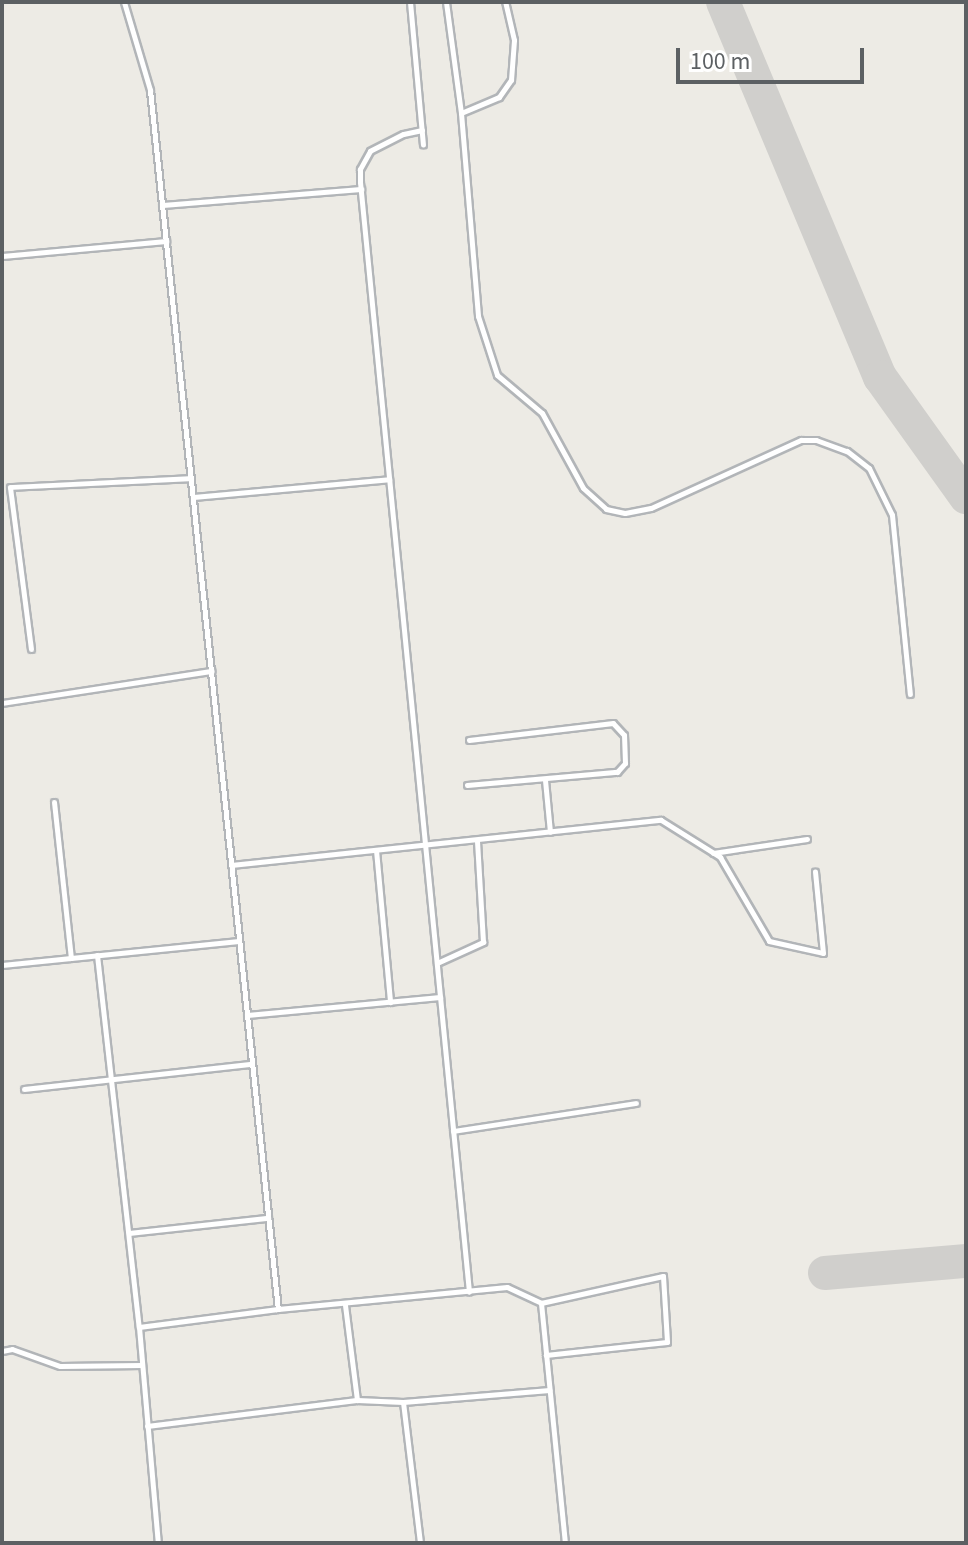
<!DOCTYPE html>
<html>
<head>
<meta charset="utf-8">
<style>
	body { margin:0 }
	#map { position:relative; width:968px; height:1545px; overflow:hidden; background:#edebe5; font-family:"Source Sans 3",sans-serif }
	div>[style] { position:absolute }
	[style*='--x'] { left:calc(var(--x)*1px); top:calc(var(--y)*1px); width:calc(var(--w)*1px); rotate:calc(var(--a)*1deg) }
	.taxiway>* { height:34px; margin:-17px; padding:0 17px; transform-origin:17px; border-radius:17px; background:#d0cfcc }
	.roads { filter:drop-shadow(2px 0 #b2b5b8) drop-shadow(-2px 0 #b2b5b8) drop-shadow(0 2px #b2b5b8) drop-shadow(0 -2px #b2b5b8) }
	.lane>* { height:5px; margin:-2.5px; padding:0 2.5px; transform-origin:2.5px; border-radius:2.5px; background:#fff }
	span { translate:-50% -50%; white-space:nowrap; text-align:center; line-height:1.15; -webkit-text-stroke:6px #fff; paint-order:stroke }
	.frame { position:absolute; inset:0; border:4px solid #5c6063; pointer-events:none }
	.scale { position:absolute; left:676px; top:48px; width:188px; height:36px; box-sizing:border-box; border:4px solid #5c6063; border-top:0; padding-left:10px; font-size:24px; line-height:28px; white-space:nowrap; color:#5c6063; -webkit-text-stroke:6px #fff; paint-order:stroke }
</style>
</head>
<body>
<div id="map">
	<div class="taxiway">
		<div style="--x:723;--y:2;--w:407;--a:67.3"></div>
		<div style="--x:880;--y:377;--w:148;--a:54.4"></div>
		<div style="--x:825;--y:1273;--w:142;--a:-4.9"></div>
	</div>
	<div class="roads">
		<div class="lane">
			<div style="--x:124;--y:2;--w:92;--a:73.5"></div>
			<div style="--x:150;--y:90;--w:1226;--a:84.01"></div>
			<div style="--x:410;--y:2;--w:143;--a:84.8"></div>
			<div style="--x:446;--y:2;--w:112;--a:82.3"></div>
			<div style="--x:461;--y:113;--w:204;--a:85.2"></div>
			<div style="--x:478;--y:316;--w:62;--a:72.1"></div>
			<div style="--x:497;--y:375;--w:59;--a:40.2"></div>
			<div style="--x:542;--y:413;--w:85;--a:61.3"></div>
			<div style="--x:583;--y:488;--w:31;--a:42"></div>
			<div style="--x:606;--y:509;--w:19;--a:12"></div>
			<div style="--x:625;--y:513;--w:26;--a:-11"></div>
			<div style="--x:651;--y:508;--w:165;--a:-24.4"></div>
			<div style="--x:801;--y:440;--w:15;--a:0"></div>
			<div style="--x:816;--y:440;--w:33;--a:20"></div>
			<div style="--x:847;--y:451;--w:28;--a:38"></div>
			<div style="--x:869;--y:468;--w:52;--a:63.9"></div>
			<div style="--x:892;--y:515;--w:180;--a:84.3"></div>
			<div style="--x:461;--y:113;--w:41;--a:-22.8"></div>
			<div style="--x:499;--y:97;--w:21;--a:-55"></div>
			<div style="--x:511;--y:80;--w:40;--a:-85.7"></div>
			<div style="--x:514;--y:40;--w:39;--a:-103"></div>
			<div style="--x:422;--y:130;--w:19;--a:168"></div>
			<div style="--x:403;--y:134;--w:37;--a:153"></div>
			<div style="--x:370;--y:151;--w:21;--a:119"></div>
			<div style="--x:360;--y:169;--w:13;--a:90"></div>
			<div style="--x:360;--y:182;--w:1115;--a:84.39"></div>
			<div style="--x:162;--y:205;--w:200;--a:-4.6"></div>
			<div style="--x:2;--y:256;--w:165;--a:-5.2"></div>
			<div style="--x:193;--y:497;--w:197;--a:-5.2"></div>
			<div style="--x:31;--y:649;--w:163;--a:-97.4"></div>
			<div style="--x:10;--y:487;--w:181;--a:-2.8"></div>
			<div style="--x:2;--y:703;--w:212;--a:-8.7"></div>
			<div style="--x:545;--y:780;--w:52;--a:84.5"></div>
			<div style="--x:467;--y:785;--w:151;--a:-5"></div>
			<div style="--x:617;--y:772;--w:12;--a:-48"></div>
			<div style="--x:625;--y:763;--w:28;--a:-92"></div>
			<div style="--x:624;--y:735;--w:16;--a:-133"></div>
			<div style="--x:613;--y:723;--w:145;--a:173.3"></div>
			<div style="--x:54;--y:802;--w:157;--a:83.8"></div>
			<div style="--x:376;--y:850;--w:153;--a:84.7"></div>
			<div style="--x:713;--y:853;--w:95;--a:-8.5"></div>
			<div style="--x:231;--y:865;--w:432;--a:-6"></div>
			<div style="--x:661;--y:820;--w:70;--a:32.1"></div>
			<div style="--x:720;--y:857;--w:97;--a:59.7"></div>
			<div style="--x:769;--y:941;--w:55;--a:12.5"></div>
			<div style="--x:823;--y:953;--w:82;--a:-95.6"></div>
			<div style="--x:97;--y:955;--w:374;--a:83.6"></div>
			<div style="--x:139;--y:1327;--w:217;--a:85"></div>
			<div style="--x:437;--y:963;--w:51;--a:-24.5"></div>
			<div style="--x:483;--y:942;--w:102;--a:-93.4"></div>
			<div style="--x:2;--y:965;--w:238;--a:-5.8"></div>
			<div style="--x:247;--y:1015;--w:194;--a:-5.3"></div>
			<div style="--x:24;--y:1089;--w:229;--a:-6.3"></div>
			<div style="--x:453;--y:1131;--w:185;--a:-8.7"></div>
			<div style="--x:129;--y:1233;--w:140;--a:-6.2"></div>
			<div style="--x:541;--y:1303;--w:241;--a:84.3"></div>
			<div style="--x:345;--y:1305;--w:96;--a:82.8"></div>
			<div style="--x:357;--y:1400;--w:46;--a:2.5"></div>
			<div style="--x:403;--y:1402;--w:142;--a:83.1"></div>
			<div style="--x:139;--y:1327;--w:140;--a:-7.4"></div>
			<div style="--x:278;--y:1309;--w:230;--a:-5.5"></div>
			<div style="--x:507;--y:1287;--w:38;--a:25"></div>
			<div style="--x:541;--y:1303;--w:125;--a:-12.5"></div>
			<div style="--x:663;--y:1276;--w:66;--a:86.5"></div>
			<div style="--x:667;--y:1342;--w:122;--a:173.9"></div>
			<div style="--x:2;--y:1351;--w:10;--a:-11"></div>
			<div style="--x:12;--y:1349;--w:51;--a:19.5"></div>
			<div style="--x:60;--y:1366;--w:82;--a:-0.7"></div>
			<div style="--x:403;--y:1402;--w:147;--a:-4.7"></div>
			<div style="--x:147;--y:1426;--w:211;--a:-7.1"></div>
		</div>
	</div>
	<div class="frame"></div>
	<div class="scale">100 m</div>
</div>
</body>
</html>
